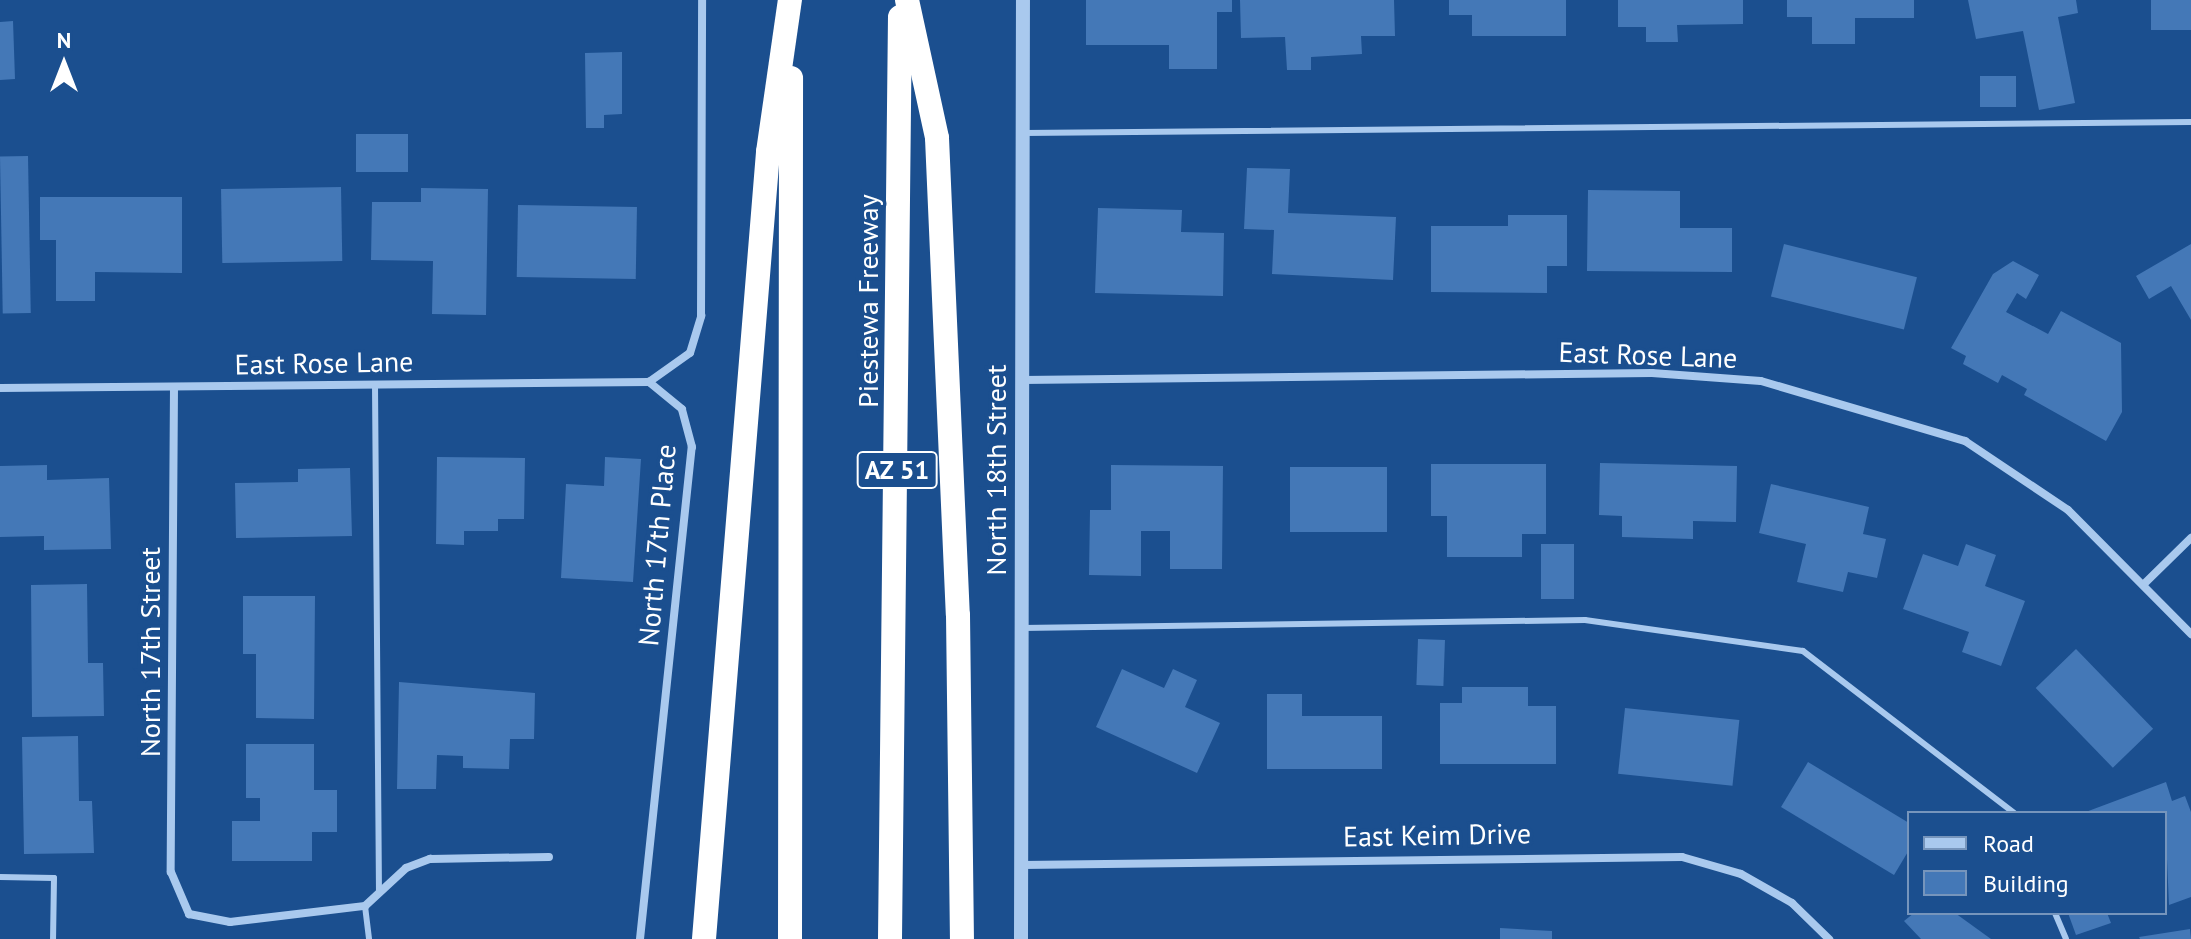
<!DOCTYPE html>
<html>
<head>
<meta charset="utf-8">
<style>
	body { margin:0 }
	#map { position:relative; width:2191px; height:939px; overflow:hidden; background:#1b4f8f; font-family:"PT Sans",sans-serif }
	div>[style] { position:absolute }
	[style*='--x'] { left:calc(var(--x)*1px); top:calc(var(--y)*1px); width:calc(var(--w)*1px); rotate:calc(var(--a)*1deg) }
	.building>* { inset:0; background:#4478b7; transform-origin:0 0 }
	.service>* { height:6px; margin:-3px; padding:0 3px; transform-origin:3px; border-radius:3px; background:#a9c9ee }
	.minor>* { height:8px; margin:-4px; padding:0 4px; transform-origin:4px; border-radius:4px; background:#a9c9ee }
	.tertiary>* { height:14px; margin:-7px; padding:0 7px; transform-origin:7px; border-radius:7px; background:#a9c9ee }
	.motorway>* { height:24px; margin:-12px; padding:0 12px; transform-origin:12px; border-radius:12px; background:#fff }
	span { translate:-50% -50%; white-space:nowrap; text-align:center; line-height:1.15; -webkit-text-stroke:7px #1b4f8f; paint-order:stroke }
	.shield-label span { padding:2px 6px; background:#1b4f8f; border:2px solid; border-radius:6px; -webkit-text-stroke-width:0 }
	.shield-label { font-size:26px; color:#fff; font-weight:700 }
	.street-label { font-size:28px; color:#fff }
	.legend { position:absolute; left:1907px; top:811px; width:260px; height:104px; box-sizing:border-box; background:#1b4f8f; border:2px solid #7695bc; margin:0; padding:10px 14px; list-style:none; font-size:24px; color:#fff }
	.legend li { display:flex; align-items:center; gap:16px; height:40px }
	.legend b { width:40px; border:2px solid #7695bc }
	.north { position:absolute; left:24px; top:24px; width:80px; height:80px; -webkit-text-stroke:6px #1b4f8f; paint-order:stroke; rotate:0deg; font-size:22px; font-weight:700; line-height:32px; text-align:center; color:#fff }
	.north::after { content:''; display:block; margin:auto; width:28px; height:36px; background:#fff; clip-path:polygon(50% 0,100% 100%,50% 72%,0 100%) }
</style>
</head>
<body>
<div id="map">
	<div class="building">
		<div style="clip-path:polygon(1086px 0,1232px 0,1232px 12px,1217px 12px,1217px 69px,1169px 69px,1169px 45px,1086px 45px)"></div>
		<div style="clip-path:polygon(1240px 0,1394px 0,1395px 36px,1361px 36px,1362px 54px,1311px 57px,1311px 70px,1287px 70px,1285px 37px,1241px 38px)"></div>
		<div style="clip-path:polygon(1449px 0,1566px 0,1566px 36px,1472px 36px,1472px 15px,1449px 15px)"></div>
		<div style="clip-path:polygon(1618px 0,1743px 0,1743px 24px,1677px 25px,1678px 42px,1646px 42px,1646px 27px,1618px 27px)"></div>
		<div style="clip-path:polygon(1787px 0,1914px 0,1914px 18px,1855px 18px,1855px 44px,1812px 44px,1812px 17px,1787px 17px)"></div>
		<div style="clip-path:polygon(1968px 0,2076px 0,2078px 13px,2058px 17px,2075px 103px,2039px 110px,2023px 31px,1976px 39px)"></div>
		<div style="left:2151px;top:0;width:40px;height:30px"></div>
		<div style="clip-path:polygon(13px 21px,15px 79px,0 80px,0 22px)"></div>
		<div style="clip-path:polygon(622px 52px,622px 114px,604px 115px,604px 128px,586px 128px,585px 53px)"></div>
		<div style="left:1980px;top:76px;width:36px;height:31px"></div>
		<div style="left:356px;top:134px;width:52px;height:38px"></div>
		<div style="left:28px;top:156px;width:157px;height:28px;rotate:89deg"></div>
		<div style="clip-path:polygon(1247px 168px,1290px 169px,1288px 213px,1396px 217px,1393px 280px,1272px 274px,1274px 230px,1244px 229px)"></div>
		<div style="left:341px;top:187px;width:74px;height:120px;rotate:89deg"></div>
		<div style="clip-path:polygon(421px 188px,488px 189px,486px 315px,432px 314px,433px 261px,371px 260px,372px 202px,421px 202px)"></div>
		<div style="clip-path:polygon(1588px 190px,1680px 191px,1680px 228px,1732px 228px,1732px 272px,1587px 271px)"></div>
		<div style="clip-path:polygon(40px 197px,182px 197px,182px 273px,95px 272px,95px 301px,56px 301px,56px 240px,40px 240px)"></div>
		<div style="left:518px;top:205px;width:119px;height:72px;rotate:1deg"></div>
		<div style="clip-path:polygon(1098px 208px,1182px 210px,1181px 232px,1224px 233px,1223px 296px,1095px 293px)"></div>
		<div style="clip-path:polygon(1508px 215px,1567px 215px,1567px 266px,1547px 266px,1547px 293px,1431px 292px,1431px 226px,1508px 226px)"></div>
		<div style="left:1784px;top:244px;width:137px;height:54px;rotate:14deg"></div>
		<div style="clip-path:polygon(2191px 244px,2191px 320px,2171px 286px,2149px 299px,2136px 276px)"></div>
		<div style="clip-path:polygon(2013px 261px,2039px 275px,2026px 299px,2017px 293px,2006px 312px,2048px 334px,2061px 311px,2121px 343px,2122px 412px,2106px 441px,2024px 395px,2027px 389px,2002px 375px,1998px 383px,1963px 364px,1966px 356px,1951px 348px,1993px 274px)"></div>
		<div style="clip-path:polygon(437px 457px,525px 458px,524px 519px,498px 519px,498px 531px,464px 531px,464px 545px,436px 544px)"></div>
		<div style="clip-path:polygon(605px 457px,641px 459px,633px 582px,561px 578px,566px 484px,604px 486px)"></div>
		<div style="clip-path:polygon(1600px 463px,1737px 466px,1736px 522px,1693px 521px,1693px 539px,1622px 537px,1622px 516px,1599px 515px)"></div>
		<div style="clip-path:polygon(1431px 464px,1546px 464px,1546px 534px,1522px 534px,1522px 557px,1447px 557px,1447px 516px,1431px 516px)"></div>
		<div style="clip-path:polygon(47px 465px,47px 480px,109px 478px,111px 549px,44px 550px,44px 536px,0 537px,0 466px)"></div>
		<div style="clip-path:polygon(1111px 465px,1223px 466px,1222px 569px,1170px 569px,1170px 531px,1141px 531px,1141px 576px,1089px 575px,1090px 510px,1111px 510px)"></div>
		<div style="left:1290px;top:467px;width:97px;height:65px"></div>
		<div style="clip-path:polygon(350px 468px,352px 536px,236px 538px,235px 483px,298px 482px,298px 469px)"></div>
		<div style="clip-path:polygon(1771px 484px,1869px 507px,1863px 534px,1886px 539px,1877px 578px,1848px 572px,1843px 592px,1797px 582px,1806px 544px,1759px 533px)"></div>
		<div style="left:1541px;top:544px;width:33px;height:55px"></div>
		<div style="clip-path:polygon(1966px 544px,1996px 555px,1985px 586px,2025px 601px,2001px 666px,1962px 652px,1969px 632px,1903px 609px,1923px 554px,1958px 566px)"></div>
		<div style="clip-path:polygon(87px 584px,88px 663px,103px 663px,104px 716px,32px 717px,31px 585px)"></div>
		<div style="clip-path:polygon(243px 596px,315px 596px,314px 719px,256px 718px,256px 654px,243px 654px)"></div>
		<div style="left:1418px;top:639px;width:27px;height:46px;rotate:2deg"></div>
		<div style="left:2076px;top:649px;width:111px;height:56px;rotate:46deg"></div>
		<div style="clip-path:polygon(1122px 669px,1164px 688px,1173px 669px,1197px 680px,1185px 707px,1220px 723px,1197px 773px,1096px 727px)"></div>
		<div style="clip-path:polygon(399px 682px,535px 693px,534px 739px,510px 739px,509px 769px,463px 768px,463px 756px,437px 755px,436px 789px,397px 789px)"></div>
		<div style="clip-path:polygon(1462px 687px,1528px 687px,1528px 706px,1556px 706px,1556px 764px,1440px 764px,1440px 703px,1462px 703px)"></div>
		<div style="clip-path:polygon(1267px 694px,1302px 694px,1302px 716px,1382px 716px,1382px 769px,1267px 769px)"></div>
		<div style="left:1625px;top:708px;width:115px;height:66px;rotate:6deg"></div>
		<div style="clip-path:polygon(78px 736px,79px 801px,92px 801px,94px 853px,24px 854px,22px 737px)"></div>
		<div style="clip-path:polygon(246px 744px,314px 744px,314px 790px,337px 790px,337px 832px,312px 832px,312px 861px,232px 861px,232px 821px,260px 821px,260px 798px,246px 798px)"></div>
		<div style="clip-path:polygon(1808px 762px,1909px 823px,1909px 850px,1894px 875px,1781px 807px)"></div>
		<div style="clip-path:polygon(2166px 782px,2172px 801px,2185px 796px,2191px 812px,2191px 897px,2169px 905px,2165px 813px,2083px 813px)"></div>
		<div style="clip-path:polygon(1914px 913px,1955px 913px,1991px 939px,1921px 939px,1904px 921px)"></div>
		<div style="clip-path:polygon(2068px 913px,2107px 913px,2111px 923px,2076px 935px)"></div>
		<div style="clip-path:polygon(1500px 928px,1552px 931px,1552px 939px,1500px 939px)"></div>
		<div style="clip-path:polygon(2190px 929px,2191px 939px,2140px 939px,2139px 937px)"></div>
	</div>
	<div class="service">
		<div style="--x:1023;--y:133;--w:1168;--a:-0.54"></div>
		<div style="--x:375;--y:385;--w:506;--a:89.55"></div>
		<div style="--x:1022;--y:628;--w:563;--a:-0.81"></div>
		<div style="--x:1585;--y:620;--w:220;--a:8.1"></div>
		<div style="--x:1803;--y:651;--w:266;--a:37.5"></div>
		<div style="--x:0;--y:877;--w:54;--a:1.1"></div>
		<div style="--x:54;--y:878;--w:61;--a:90.9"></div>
		<div style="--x:365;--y:906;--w:33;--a:83"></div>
		<div style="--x:2055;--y:913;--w:28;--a:67"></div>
	</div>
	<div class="minor">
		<div style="--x:1022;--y:380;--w:630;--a:-0.64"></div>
		<div style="--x:1652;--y:373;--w:109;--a:4.2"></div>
		<div style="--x:1761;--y:381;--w:213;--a:16.4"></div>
		<div style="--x:1965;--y:441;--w:124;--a:33.8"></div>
		<div style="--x:2068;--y:510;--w:175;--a:45.2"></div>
		<div style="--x:649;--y:382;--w:50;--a:-35.3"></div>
		<div style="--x:690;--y:353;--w:39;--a:-73"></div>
		<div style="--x:701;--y:316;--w:316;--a:-89.8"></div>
		<div style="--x:174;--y:387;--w:485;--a:90.4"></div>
		<div style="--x:171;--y:872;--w:46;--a:66.8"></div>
		<div style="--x:189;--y:914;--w:42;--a:11"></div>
		<div style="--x:230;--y:922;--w:136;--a:-6.8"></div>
		<div style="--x:365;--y:906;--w:56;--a:-42.8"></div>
		<div style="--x:406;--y:868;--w:26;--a:-21"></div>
		<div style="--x:430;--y:859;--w:119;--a:-1"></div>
		<div style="--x:0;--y:388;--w:649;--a:-0.53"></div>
		<div style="--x:2144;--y:584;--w:66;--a:-44.4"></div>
		<div style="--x:1022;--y:865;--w:660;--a:-0.69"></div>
		<div style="--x:1682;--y:857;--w:61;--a:16.1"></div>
		<div style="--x:1741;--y:874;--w:59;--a:29.6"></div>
		<div style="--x:1792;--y:903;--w:52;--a:44.2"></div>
		<div style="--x:640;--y:939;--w:495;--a:-84"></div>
		<div style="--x:692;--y:447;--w:39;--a:-105"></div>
		<div style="--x:682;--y:409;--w:43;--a:-140.7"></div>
	</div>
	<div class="tertiary">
		<div style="--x:1021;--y:939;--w:939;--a:-89.88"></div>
	</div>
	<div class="motorway">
		<div style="--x:907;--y:0;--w:141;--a:77.7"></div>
		<div style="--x:937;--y:138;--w:477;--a:87.5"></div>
		<div style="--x:958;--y:615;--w:324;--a:89.3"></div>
		<div style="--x:704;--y:939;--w:790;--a:-85.35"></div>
		<div style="--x:768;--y:152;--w:154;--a:-81.8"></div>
		<div style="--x:790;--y:939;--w:861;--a:-89.93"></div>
		<div style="--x:890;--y:939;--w:922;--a:-89.38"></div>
	</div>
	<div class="shield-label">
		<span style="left:897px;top:470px">AZ 51</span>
	</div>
	<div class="street-label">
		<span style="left:868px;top:301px;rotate:-90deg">Piestewa Freeway</span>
		<span style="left:1648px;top:355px;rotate:2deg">East Rose Lane</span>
		<span style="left:324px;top:363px;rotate:-1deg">East Rose Lane</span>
		<span style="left:996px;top:470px;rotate:-90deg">North 18th Street</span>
		<span style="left:657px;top:545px;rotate:-85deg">North 17th Place</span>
		<span style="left:150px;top:652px;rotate:-90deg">North 17th Street</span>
		<span style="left:1437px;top:835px;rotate:-1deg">East Keim Drive</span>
	</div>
	<ul class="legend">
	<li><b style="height:10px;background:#a9c9ee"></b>Road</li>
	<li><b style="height:22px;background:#4478b7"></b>Building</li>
	</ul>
	<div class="north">N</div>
</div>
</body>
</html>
